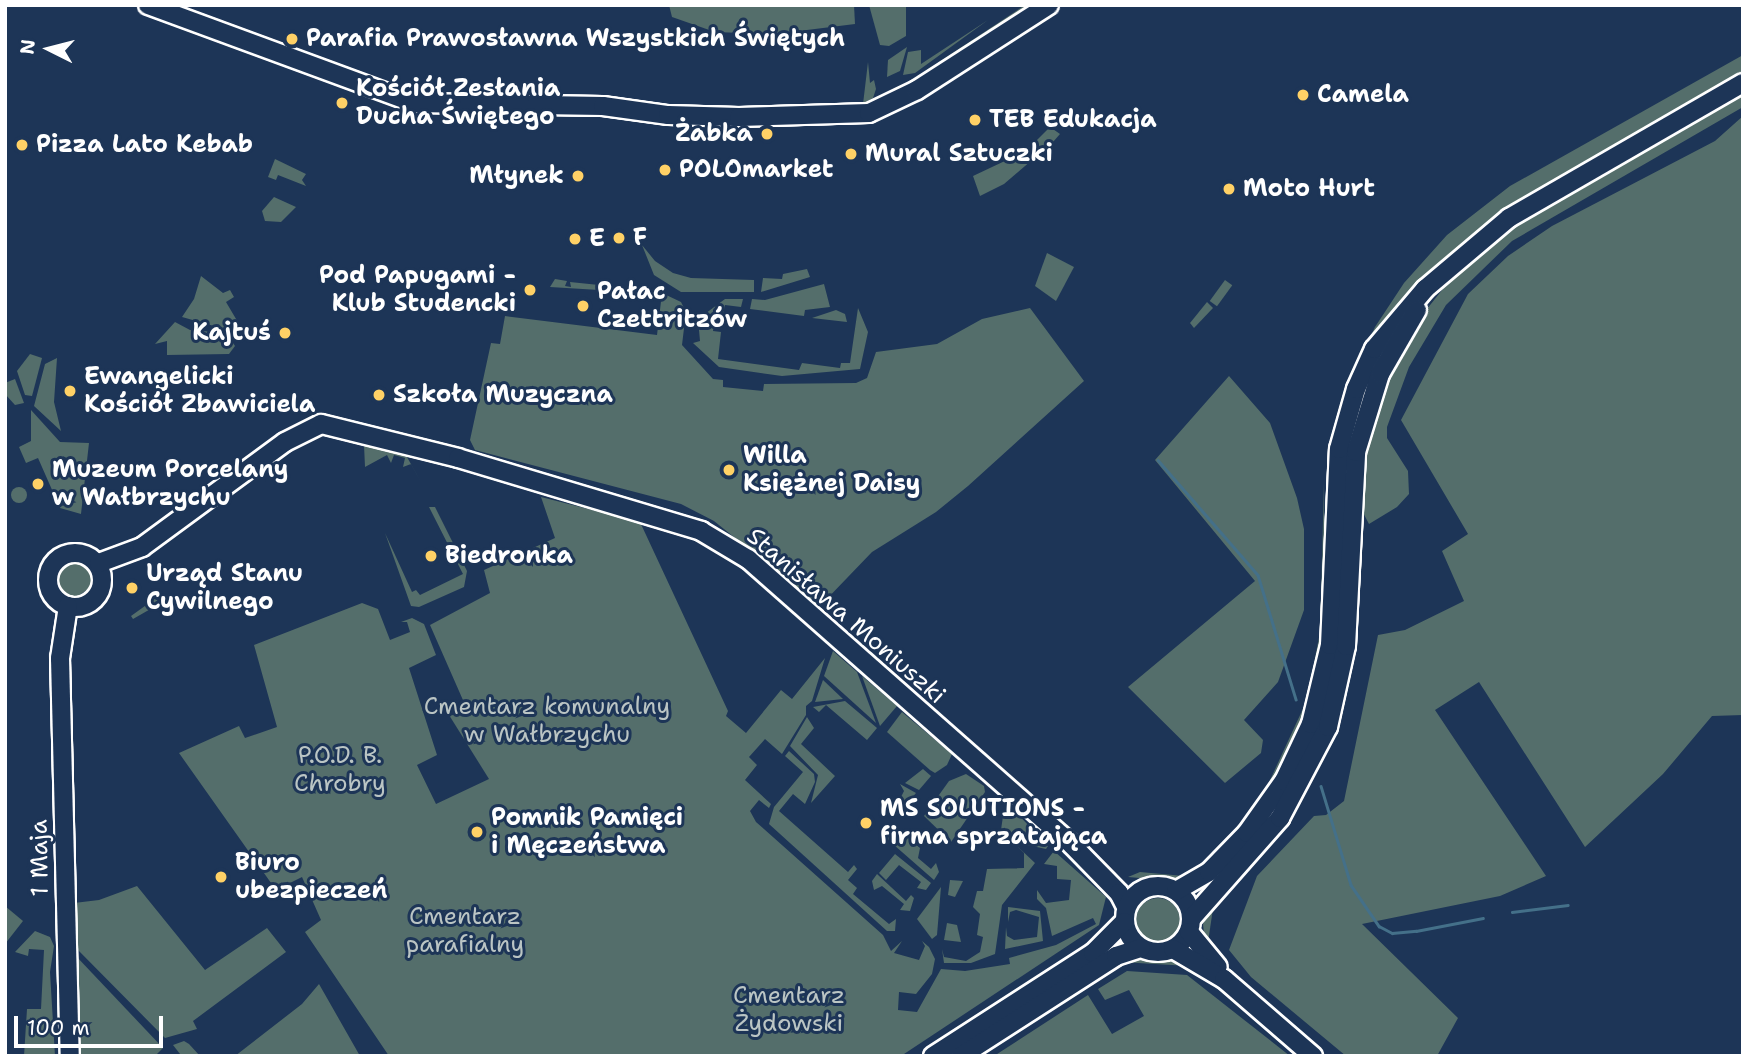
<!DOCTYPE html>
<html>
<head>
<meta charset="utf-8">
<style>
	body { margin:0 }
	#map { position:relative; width:1748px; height:1061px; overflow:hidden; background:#1d3557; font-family:"Shantell Sans",sans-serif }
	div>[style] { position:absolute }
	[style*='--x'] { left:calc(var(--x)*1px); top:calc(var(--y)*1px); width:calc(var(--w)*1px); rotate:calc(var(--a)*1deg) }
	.green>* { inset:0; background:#546e6b; transform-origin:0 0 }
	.round { border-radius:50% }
	.stream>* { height:2.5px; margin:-1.25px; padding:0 1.25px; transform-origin:1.25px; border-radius:1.25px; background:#447089 }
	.roads { filter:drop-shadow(2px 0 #fff) drop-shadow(-2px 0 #fff) drop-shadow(0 2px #fff) drop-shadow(0 -2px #fff) }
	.secondary>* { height:18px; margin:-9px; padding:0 9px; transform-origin:9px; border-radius:9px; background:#1d3557 }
	.secondary>.ring { margin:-9px; padding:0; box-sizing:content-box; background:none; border:18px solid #1d3557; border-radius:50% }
	.dots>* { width:19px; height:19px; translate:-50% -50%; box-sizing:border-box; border:4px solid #1d3557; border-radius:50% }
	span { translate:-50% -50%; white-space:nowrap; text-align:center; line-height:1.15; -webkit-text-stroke:6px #1d3557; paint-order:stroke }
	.poi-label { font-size:24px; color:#fff; font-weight:700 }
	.left { translate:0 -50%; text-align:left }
	.right { translate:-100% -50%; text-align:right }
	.street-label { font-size:24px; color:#fff }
	.park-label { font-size:24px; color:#bbc5c4 }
	.frame { position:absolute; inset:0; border:7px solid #fff; pointer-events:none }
	.north { position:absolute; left:14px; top:14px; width:70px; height:70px; -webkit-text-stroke:5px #1d3557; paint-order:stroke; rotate:276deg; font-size:19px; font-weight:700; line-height:28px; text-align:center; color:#fff }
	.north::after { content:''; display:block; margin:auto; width:24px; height:32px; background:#fff; clip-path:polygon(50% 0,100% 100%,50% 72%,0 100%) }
	.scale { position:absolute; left:14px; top:1016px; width:149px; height:32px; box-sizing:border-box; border:4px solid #fff; border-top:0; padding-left:9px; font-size:21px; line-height:24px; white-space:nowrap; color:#fff; -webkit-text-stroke:5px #1d3557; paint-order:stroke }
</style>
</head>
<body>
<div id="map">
	<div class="green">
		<div style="clip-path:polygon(669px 5px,854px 5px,855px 24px,775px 34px,715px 32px,672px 17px)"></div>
		<div style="clip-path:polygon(869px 5px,906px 5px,906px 36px,889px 46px,880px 45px)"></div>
		<div style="clip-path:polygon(1025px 5px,1034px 5px,917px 82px,918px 76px)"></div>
		<div style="clip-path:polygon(988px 20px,915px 73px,903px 75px,908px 52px,921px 50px,921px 64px)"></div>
		<div style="clip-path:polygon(907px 47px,900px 71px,887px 77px,888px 60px)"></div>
		<div style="clip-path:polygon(1743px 55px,1743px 76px,1542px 190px,1389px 322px,1331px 442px,1354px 372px,1375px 327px,1404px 283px,1447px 235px,1510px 186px)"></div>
		<div style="clip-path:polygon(868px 62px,870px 83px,874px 80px,876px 89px,873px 98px,863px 104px)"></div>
		<div style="clip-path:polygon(1743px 92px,1743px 107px,1512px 241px,1446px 305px,1409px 367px,1387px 427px,1387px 438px,1408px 471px,1409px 494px,1397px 507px,1369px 524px,1359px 505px,1363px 458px,1389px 372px,1415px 324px,1450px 280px,1509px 228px)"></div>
		<div style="clip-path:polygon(1743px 116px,1743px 715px,1712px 716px,1663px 774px,1585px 847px,1479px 682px,1435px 710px,1546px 876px,1500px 896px,1362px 924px,1458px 1018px,1437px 1056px,1346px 1056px,1251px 977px,1229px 950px,1257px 876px,1314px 816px,1326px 815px,1344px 801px,1378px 635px,1405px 630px,1464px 601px,1442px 551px,1468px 534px,1401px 420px,1468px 294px,1508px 256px,1552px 226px,1715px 141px)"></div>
		<div style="clip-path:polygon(1050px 127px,1060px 134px,1053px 142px,1004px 184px,980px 196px,973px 176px,1026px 151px)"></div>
		<div style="clip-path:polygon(275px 159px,306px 174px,302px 180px,306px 186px,278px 175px,276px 180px,268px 177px)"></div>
		<div style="clip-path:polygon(274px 197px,296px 207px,281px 222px,265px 221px,262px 211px)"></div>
		<div style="clip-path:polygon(642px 245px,655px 261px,673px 273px,691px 278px,754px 280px,754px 292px,681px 292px,654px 275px)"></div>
		<div style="clip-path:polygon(1047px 253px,1074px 267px,1056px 301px,1035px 286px)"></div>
		<div style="clip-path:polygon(807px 269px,810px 277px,761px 292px,763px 278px,782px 279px,783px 274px)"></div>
		<div style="clip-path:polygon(201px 276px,223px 293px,230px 290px,234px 297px,226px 302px,239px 324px,228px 335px,235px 346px,229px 354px,167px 355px,167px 341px,155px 344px,175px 322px,190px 330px,214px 332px,214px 326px,182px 317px,194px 299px)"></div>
		<div style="clip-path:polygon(555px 279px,567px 281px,565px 286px,571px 287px,570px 282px,599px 285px,599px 290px,550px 287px)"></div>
		<div style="left:1225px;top:280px;width:9px;height:26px;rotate:36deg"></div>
		<div style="clip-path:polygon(824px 284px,830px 307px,805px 310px,804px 316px,750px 309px,752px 299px,765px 300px)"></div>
		<div style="clip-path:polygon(629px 288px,638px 289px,641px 295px,642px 289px,660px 292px,660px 298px,628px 297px)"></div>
		<div style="clip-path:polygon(662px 293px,681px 302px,686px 312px,682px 345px,713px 379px,723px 380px,723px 387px,763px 391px,764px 384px,856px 383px,867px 378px,876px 352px,937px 344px,982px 319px,1030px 308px,1084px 381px,968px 486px,936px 512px,872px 552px,822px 604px,817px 604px,714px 521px,681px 504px,475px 450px,470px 440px,491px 343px,500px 344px,505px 316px,657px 335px)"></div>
		<div style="clip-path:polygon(725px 299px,743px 299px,741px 307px,725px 305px,722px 319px,715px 318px,713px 331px,721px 332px,718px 359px,799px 370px,802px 363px,840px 368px,841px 363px,850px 363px,858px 308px,868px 332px,860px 369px,782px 376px,719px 367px,693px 343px,700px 341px,698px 319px)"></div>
		<div style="clip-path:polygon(1207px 302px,1213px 308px,1194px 328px,1190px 323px)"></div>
		<div style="clip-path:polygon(836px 310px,845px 314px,847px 322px,812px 318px)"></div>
		<div style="clip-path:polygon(30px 354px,42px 358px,32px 396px,25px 395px,17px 371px)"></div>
		<div style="clip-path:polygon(57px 358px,54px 402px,61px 431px,34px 406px,45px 364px)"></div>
		<div style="clip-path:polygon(1229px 376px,1270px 423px,1297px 498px,1304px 529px,1304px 610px,1278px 682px,1244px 720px,1263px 740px,1261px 753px,1225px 783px,1128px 687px,1255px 581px,1155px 460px)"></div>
		<div style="clip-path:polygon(15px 379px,24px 403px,15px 405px,5px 394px,5px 383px)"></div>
		<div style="clip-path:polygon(31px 410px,60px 442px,89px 443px,81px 514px,60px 508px,38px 458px,26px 463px,19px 447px,31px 441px)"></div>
		<div style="clip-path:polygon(364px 445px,407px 457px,426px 491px,411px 464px,403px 467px,405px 458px,394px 455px,391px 463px,387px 455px,365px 467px)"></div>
		<div style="clip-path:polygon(1324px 483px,1325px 615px,1307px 715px,1262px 804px,1211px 862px,1198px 869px,1228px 840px,1265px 791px,1307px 700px,1320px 632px)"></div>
		<div class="round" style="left:11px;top:487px;width:16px;height:16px"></div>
		<div style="clip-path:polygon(541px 497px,640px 522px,728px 711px,726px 716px,746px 733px,781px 690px,792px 699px,825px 658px,812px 701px,806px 706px,806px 715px,782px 754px,765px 739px,749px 757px,757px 765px,745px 780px,771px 804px,769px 808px,759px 800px,750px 811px,756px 822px,883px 935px,891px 951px,902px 941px,894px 953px,919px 960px,925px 946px,922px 941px,929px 947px,935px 959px,932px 974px,916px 994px,899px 992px,898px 1010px,917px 1012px,941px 969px,965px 971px,1010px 964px,1009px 958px,1056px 945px,1096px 924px,1093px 918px,1052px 936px,1046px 908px,1037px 899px,1037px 890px,1046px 903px,1069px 900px,1071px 880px,1057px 879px,1057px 866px,1044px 864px,1054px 851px,1106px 897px,1099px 925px,901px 1056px,389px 1056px,305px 932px,321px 920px,302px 877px,276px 890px,179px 753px,239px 726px,245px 738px,277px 727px,254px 645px,362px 603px,378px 609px,390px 640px,410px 632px,407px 622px,401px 622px,412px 618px,424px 624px,436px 655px,409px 668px,437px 755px,417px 765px,436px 804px,489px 779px,449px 715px,466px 707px,430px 625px,490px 593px,484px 570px,555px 538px)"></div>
		<div style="clip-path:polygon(429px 507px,435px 507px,467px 571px,464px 587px,419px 607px,411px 606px,385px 533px,412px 592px,416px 590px,420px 595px,463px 574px)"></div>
		<div style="clip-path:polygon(85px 561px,94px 568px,92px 586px,77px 597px,59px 595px,53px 587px,59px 571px,73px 562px)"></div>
		<div style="clip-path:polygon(156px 598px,161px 608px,154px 607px,133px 619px,131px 616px)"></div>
		<div style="clip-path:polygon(833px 651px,857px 672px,876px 723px,824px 676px)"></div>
		<div style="clip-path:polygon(862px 676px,897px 706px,880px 726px)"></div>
		<div style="clip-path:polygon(823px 680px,843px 699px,815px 702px)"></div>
		<div style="clip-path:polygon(845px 701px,877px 728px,867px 740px,826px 705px,819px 712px,813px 707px)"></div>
		<div style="clip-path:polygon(902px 712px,952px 754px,947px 765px,935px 773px,930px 770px,887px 732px)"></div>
		<div style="clip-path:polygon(807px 717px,814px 728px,801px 744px,835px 776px,811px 803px,818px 775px,790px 746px)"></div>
		<div style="clip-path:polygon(789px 751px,814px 774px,815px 782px,805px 804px,793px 794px,779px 811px,848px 872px,854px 865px,857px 869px,848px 880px,857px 888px,853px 894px,889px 924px,896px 919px,895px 931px,887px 931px,769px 824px,774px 807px,803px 772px,785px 756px)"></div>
		<div style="clip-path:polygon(923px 769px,931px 776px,919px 790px,905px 783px)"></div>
		<div style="clip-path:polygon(966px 774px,984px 786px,985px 792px,951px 842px,924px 816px,949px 781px)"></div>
		<div style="clip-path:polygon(900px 784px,916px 793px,899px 813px,895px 809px,904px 791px)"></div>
		<div style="clip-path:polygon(1011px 807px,1048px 846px,1046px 849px,1018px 843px,1001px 830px,1004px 809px)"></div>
		<div style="clip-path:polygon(895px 827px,920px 848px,918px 858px,931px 869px,936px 863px,939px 872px,934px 880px,886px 838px)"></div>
		<div style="clip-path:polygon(1016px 845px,1035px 863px,1002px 905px,995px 954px,971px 963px,944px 963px,942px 949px,944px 957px,966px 961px,980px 952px,983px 937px,977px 935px,980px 914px,973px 907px,977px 891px,983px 891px,987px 869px,1024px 868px,1024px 853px)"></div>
		<div style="clip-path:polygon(895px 854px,931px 883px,926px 890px,917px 888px,921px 882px,899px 865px,886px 880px,879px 873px)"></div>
		<div style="clip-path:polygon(1140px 872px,1184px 876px,1191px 875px,1175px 881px,1128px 877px)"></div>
		<div style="clip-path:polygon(877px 874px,906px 901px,911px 895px,914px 898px,910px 911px,900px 910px,904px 904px,882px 886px,874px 890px,872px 881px)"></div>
		<div style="clip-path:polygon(950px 880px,963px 881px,955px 897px,948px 895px)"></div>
		<div style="clip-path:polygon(137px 886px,205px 970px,267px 928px,286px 952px,193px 1021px,197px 1029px,165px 1038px,75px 947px,74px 903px,99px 900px)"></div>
		<div style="clip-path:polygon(941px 887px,937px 935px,932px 939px,917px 919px)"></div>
		<div class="round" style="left:1136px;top:898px;width:44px;height:44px"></div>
		<div style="clip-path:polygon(1214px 902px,1208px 942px,1205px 943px,1203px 924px)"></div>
		<div style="clip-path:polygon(5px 906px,23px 921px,5px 944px)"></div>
		<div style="clip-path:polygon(1008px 907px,1040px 911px,1043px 941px,1005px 949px,1006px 927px,1007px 936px,1014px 940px,1037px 937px,1039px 917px,1016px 910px,1010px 912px,1008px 922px)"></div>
		<div style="clip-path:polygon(947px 923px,957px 925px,961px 942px,944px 940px)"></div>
		<div style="clip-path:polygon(35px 931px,50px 937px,54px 946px,50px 972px,55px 1056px,24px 1056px,27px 1009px,41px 1009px,44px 950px,29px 949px,28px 956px,15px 952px)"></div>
		<div style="clip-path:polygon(75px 955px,163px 1048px,155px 1056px,76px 1056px)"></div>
		<div style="clip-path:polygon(1136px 958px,1176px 959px,1189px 966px,1121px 962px)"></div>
		<div style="clip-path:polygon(1127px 971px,1187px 975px,1290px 1056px,994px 1056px,1088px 995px,1112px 1034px,1144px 1016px,1129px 990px,1105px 1000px,1098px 989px)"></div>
		<div style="clip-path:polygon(319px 984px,360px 1056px,235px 1056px,302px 1004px)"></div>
		<div style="clip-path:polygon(184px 1041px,189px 1044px,200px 1056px,180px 1054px,173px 1045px)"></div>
	</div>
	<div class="stream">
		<div style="--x:1158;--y:460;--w:152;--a:49"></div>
		<div style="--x:1258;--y:575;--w:130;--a:73"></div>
		<div style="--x:1321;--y:786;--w:103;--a:73.1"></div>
		<div style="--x:1351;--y:885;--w:50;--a:55.7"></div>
		<div style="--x:1379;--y:926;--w:15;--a:28"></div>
		<div style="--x:1392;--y:933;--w:24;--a:-5"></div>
		<div style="--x:1416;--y:931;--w:68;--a:-11"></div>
		<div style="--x:1512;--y:912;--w:56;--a:-7.1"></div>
	</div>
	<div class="roads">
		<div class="secondary">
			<div style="--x:148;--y:5;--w:284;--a:20.2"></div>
			<div style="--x:415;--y:103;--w:188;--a:0.9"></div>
			<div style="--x:603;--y:106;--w:66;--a:7.9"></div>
			<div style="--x:668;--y:115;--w:71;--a:1.6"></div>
			<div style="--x:739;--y:117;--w:130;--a:-1.8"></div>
			<div style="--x:869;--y:113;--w:53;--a:-25.6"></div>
			<div style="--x:917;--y:90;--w:157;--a:-32.8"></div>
			<div class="ring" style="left:48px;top:553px;width:36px;height:36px"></div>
			<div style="--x:99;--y:563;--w:46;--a:-20.4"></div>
			<div style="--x:142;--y:547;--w:177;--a:-36.3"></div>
			<div style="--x:285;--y:442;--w:40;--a:-26.6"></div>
			<div style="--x:321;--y:424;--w:141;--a:13.9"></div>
			<div style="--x:458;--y:458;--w:254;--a:16.7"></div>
			<div style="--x:701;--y:531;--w:55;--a:30.8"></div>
			<div style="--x:748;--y:559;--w:432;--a:41.4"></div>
			<div style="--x:1072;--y:845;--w:67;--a:45.6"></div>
			<div style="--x:1119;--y:893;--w:16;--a:63"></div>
			<div style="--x:68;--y:606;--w:53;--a:98.7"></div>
			<div style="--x:60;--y:658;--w:398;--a:88.6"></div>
			<div class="ring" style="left:1125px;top:886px;width:48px;height:48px"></div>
			<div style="--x:1176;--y:891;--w:38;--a:-30"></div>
			<div style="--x:1209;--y:872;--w:54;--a:-45.7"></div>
			<div style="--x:1247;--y:833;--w:64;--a:-54.6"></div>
			<div style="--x:1284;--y:781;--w:63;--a:-64.7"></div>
			<div style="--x:1311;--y:724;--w:81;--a:-76.5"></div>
			<div style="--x:1330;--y:645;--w:196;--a:-87.4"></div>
			<div style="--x:1339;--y:449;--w:62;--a:-74.2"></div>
			<div style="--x:1356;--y:389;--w:44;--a:-65.8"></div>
			<div style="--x:1374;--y:349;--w:79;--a:-49.6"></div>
			<div style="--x:1425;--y:289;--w:110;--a:-40.2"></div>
			<div style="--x:1509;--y:218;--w:270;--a:-30"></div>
			<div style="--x:1191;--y:919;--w:135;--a:-48.6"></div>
			<div style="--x:1280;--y:818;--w:103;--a:-62.2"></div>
			<div style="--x:1328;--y:727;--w:83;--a:-77.5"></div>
			<div style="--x:1346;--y:646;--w:194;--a:-87"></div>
			<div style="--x:1356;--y:452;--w:82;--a:-72.9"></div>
			<div style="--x:1380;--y:374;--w:74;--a:-60"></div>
			<div style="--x:1189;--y:932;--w:45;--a:50.4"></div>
			<div style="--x:1173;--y:949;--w:59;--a:30.5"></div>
			<div style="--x:1224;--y:979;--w:118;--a:40.9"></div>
			<div style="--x:933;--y:1056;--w:190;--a:-32.8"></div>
			<div style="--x:1093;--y:953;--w:44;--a:-45"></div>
			<div style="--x:961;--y:1056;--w:184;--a:-32.8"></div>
			<div style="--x:1116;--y:956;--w:26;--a:-18"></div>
		</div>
	</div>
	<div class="dots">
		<div style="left:292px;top:39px;background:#ffd166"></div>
		<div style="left:1303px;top:95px;background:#ffd166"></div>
		<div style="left:342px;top:103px;background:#ffd166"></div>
		<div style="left:975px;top:120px;background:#ffd166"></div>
		<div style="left:767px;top:134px;background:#ffd166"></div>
		<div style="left:22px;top:145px;background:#ffd166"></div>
		<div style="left:851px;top:154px;background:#ffd166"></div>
		<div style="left:665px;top:170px;background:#ffd166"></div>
		<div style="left:578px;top:176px;background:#ffd166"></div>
		<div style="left:1229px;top:189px;background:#ffd166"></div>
		<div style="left:619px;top:238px;background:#ffd166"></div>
		<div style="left:575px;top:239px;background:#ffd166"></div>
		<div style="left:530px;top:290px;background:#ffd166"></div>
		<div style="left:583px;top:306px;background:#ffd166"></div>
		<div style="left:285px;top:333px;background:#ffd166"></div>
		<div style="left:70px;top:391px;background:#ffd166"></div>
		<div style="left:379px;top:395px;background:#ffd166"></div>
		<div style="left:729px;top:470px;background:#ffd166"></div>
		<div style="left:38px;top:484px;background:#ffd166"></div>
		<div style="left:431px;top:556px;background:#ffd166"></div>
		<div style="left:132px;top:588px;background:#ffd166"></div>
		<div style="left:866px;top:823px;background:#ffd166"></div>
		<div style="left:477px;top:832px;background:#ffd166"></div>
		<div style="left:221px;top:877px;background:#ffd166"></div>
	</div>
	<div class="poi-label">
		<span class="left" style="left:306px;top:39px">Parafia Prawosławna Wszystkich Świętych</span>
		<span class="left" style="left:356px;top:103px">Kościół Zesłania<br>Ducha Świętego</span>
		<span class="left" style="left:1317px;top:95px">Camela</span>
		<span class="left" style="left:989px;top:120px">TEB Edukacja</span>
		<span class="right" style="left:753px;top:134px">Żabka</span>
		<span class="left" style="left:36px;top:145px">Pizza Lato Kebab</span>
		<span class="left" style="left:865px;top:154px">Mural Sztuczki</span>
		<span class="left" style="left:679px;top:170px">POLOmarket</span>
		<span class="right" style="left:564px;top:176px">Młynek</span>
		<span class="left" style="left:1243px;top:189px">Moto Hurt</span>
		<span class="left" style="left:633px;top:238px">F</span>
		<span class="left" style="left:589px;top:239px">E</span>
		<span class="right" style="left:516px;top:290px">Pod Papugami -<br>Klub Studencki</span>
		<span class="left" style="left:597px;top:306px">Pałac<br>Czettritzów</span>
		<span class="right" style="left:271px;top:333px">Kajtuś</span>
		<span class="left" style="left:84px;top:391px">Ewangelicki<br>Kościół Zbawiciela</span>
		<span class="left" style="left:393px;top:395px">Szkoła Muzyczna</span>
		<span class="left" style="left:743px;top:470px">Willa<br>Księżnej Daisy</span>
		<span class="left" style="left:52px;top:484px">Muzeum Porcelany<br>w Wałbrzychu</span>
		<span class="left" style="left:445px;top:556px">Biedronka</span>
		<span class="left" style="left:146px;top:588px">Urząd Stanu<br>Cywilnego</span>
		<span class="left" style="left:880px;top:823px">MS SOLUTIONS -<br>firma sprzatająca</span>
		<span class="left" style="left:491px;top:832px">Pomnik Pamięci<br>i Męczeństwa</span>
		<span class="left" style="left:235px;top:877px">Biuro<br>ubezpieczeń</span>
	</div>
	<div class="street-label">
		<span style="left:846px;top:616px;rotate:41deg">Stanisława Moniuszki</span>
		<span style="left:40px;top:858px;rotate:-91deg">1 Maja</span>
	</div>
	<div class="park-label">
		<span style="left:547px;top:721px">Cmentarz komunalny<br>w Wałbrzychu</span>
		<span style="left:340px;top:770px">P.O.D. B.<br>Chrobry</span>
		<span style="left:465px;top:931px">Cmentarz<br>parafialny</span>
		<span style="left:789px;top:1010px">Cmentarz<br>Żydowski</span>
	</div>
	<div class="frame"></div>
	<div class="north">N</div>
	<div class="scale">100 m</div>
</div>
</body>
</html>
